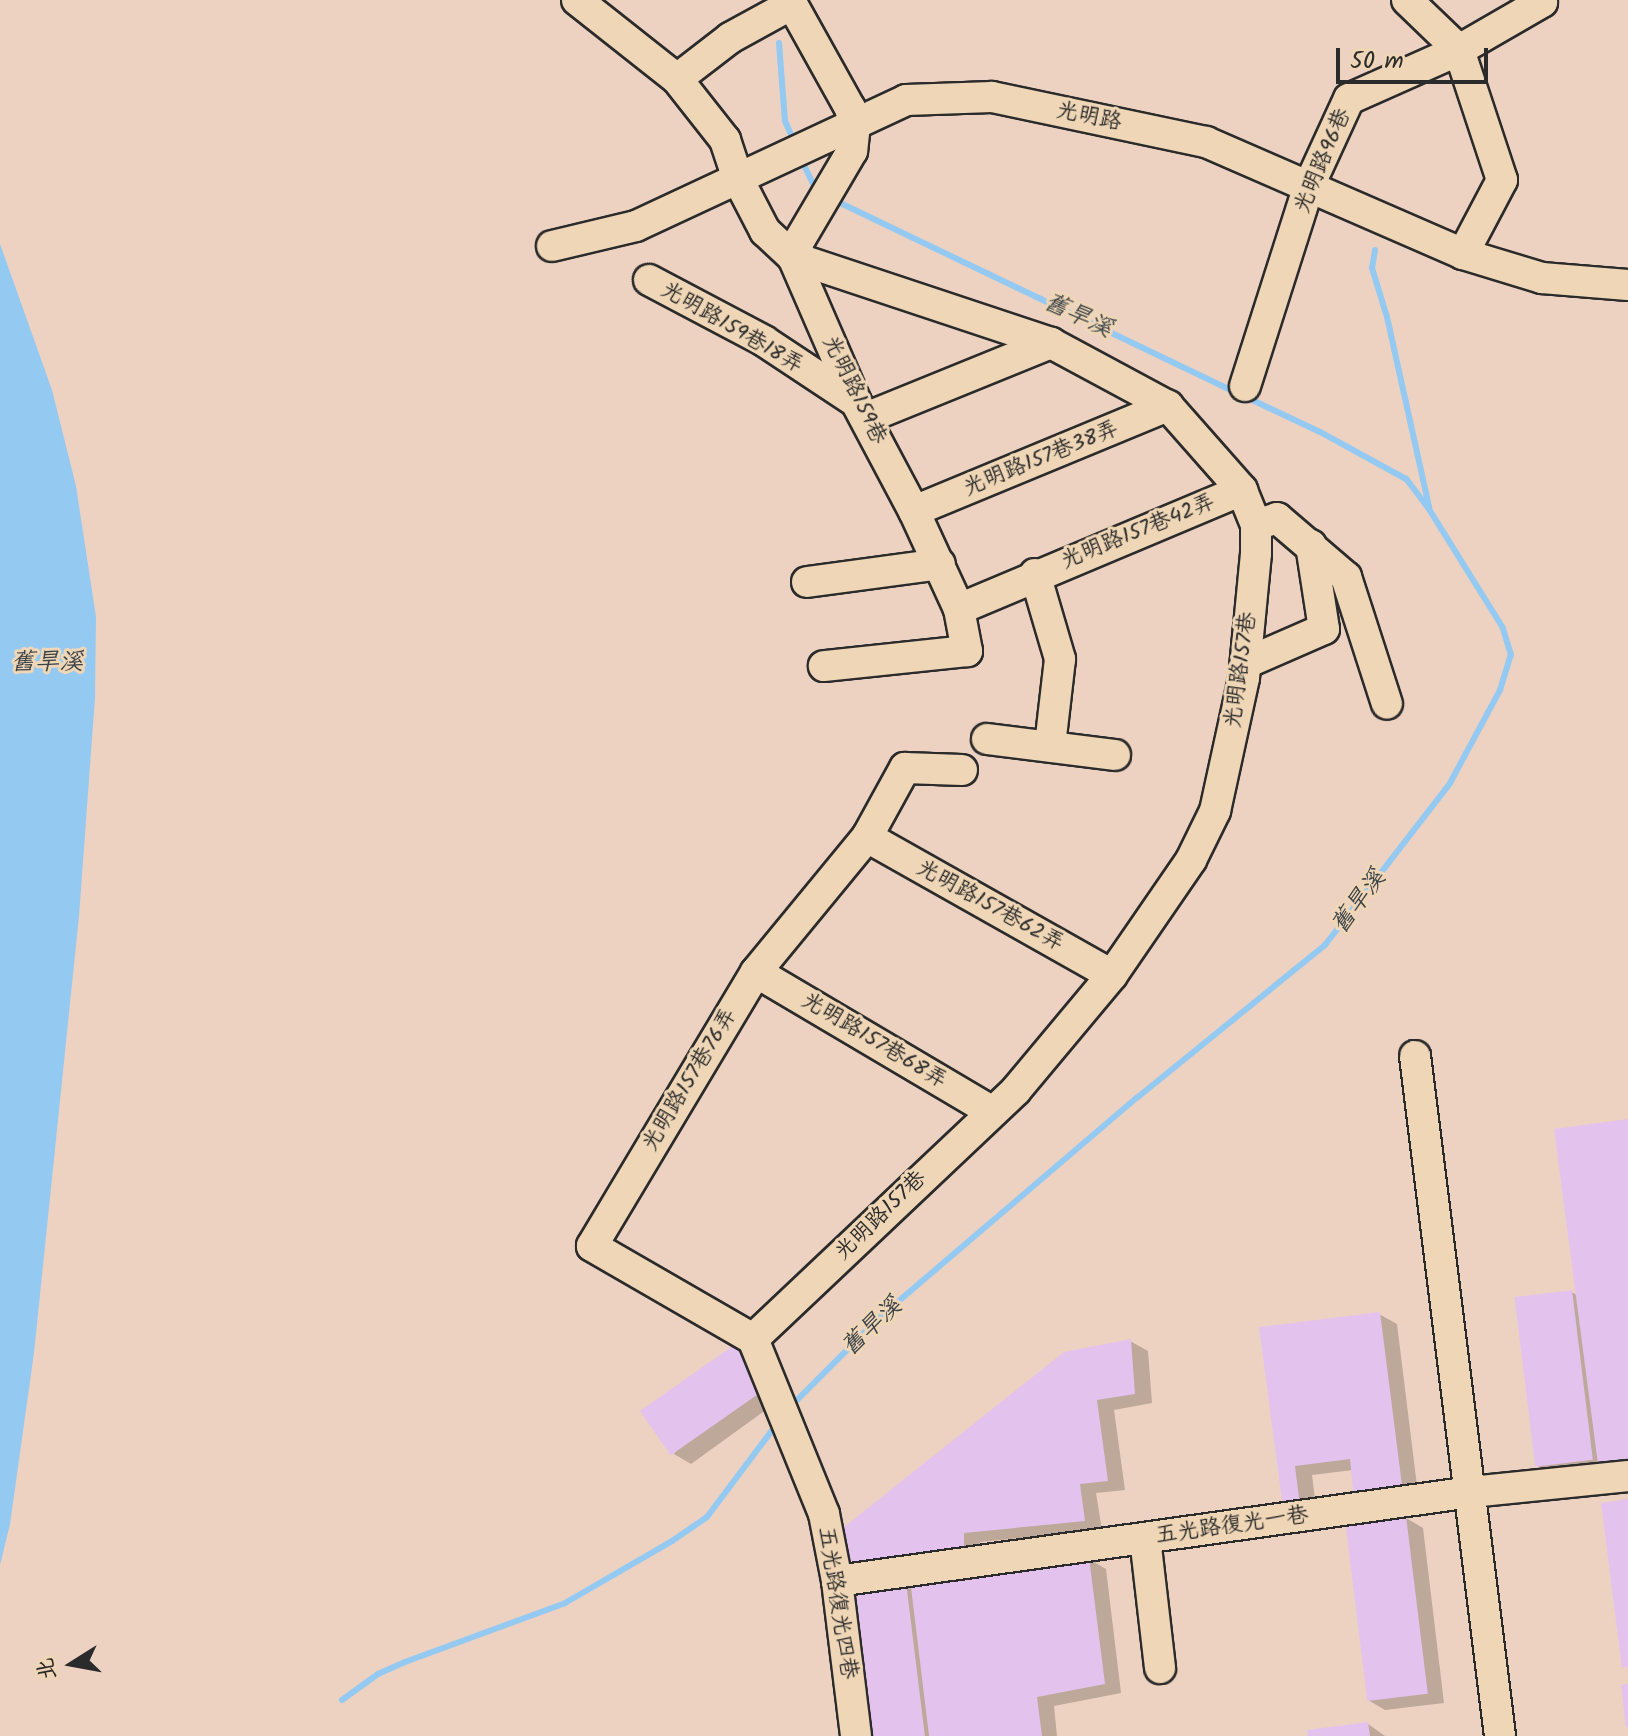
<!DOCTYPE html>
<html>
<head>
<meta charset="utf-8">
<style>
	body { margin:0 }
	#map { position:relative; width:1628px; height:1736px; overflow:hidden; background:#edd2c1; font-family:Kalam,"LXGW WenKai TC",sans-serif }
	div>[style] { position:absolute }
	[style*='--x'] { left:calc(var(--x)*1px); top:calc(var(--y)*1px); width:calc(var(--w)*1px); rotate:calc(var(--a)*1deg) }
	.water>* { inset:0; background:#94c9f2 }
	.shadow>* { inset:0; background:#0003 }
	.stream>* { height:6px; margin:-3px; padding:0 3px; transform-origin:3px; border-radius:3px; background:#94c9f2 }
	.building>* { inset:0; background:#e4c2ee; transform-origin:0 0 }
	.roads { filter:drop-shadow(2px 0 #2b2b2b) drop-shadow(-2px 0 #2b2b2b) drop-shadow(0 2px #2b2b2b) drop-shadow(0 -2px #2b2b2b) }
	.minor>* { height:30px; margin:-15px; padding:0 15px; transform-origin:15px; border-radius:15px; background:#efd6b6 }
	span { translate:-50% -50%; white-space:nowrap; text-align:center; line-height:1.15; -webkit-text-stroke:6px #efd6b6; paint-order:stroke }
	.street-label { font-size:22px; color:#2b2b2b }
	.water-label { font-size:24px; color:#3b4349; font-style:italic }
	.north { position:absolute; left:32px; top:1624px; width:80px; height:80px; -webkit-text-stroke:6px #efd6b6; paint-order:stroke; rotate:259deg; font-size:22px; font-weight:700; line-height:32px; text-align:center; color:#2b2b2b }
	.north::after { content:''; display:block; margin:auto; width:28px; height:36px; background:#2b2b2b; clip-path:polygon(50% 0,100% 100%,50% 72%,0 100%) }
	.scale { position:absolute; left:1336px; top:48px; width:152px; height:36px; box-sizing:border-box; border:4px solid #2b2b2b; border-top:0; padding-left:10px; font-size:24px; line-height:28px; white-space:nowrap; color:#2b2b2b; -webkit-text-stroke:6px #efd6b6; paint-order:stroke }
</style>
</head>
<body>
<div id="map">
	<div class="water">
		<div style="clip-path:polygon(0 244px,52px 390px,76px 486px,96px 617px,95px 698px,79px 916px,34px 1353px,10px 1524px,0 1565px)"></div>
	</div>
	<div class="shadow">
		<div style="clip-path:polygon(1628px 1121px,1628px 1480px,1556px 1476px,1538px 1466px,1572px 1292px,1578px 1296px)"></div>
		<div style="clip-path:polygon(1379px 1314px,1397px 1324px,1419px 1502px,1353px 1470px,1312px 1475px,1317px 1515px,1302px 1517px,1262px 1329px)"></div>
		<div style="clip-path:polygon(1130px 1341px,1148px 1351px,1152px 1403px,1114px 1410px,1125px 1490px,1096px 1493px,1102px 1530px,980px 1542px,981px 1563px,864px 1575px)"></div>
		<div style="clip-path:polygon(734px 1347px,751px 1357px,781px 1399px,691px 1464px,674px 1454px)"></div>
		<div style="clip-path:polygon(1406px 1518px,1423px 1528px,1444px 1703px,1385px 1710px,1368px 1700px)"></div>
		<div style="clip-path:polygon(1089px 1559px,1106px 1569px,1121px 1693px,1054px 1706px,1057px 1736px,871px 1736px,906px 1584px,913px 1588px)"></div>
		<div style="clip-path:polygon(1368px 1724px,1385px 1736px,1310px 1736px)"></div>
	</div>
	<div class="stream">
		<div style="--x:779;--y:43;--w:78;--a:85.6"></div>
		<div style="--x:785;--y:121;--w:22;--a:66"></div>
		<div style="--x:801;--y:159;--w:37;--a:64"></div>
		<div style="--x:834;--y:200;--w:445;--a:25.6"></div>
		<div style="--x:1375;--y:250;--w:18;--a:99"></div>
		<div style="--x:1372;--y:268;--w:51;--a:73"></div>
		<div style="--x:1387;--y:317;--w:195;--a:77.5"></div>
		<div style="--x:790;--y:1407;--w:127;--a:-45"></div>
		<div style="--x:880;--y:1317;--w:339;--a:-40.5"></div>
		<div style="--x:1138;--y:1097;--w:241;--a:-39.1"></div>
		<div style="--x:1325;--y:945;--w:205;--a:-52.3"></div>
		<div style="--x:1450;--y:783;--w:106;--a:-61.7"></div>
		<div style="--x:1500;--y:690;--w:37;--a:-73"></div>
		<div style="--x:1511;--y:655;--w:28;--a:-107"></div>
		<div style="--x:1503;--y:628;--w:140;--a:-121.9"></div>
		<div style="--x:1429;--y:509;--w:38;--a:-127"></div>
		<div style="--x:1406;--y:479;--w:98;--a:-151.3"></div>
		<div style="--x:1320;--y:432;--w:82;--a:-154.7"></div>
		<div style="--x:342;--y:1700;--w:44;--a:-35.8"></div>
		<div style="--x:378;--y:1674;--w:30;--a:-24"></div>
		<div style="--x:405;--y:1662;--w:171;--a:-20.2"></div>
		<div style="--x:565;--y:1603;--w:124;--a:-30.1"></div>
		<div style="--x:672;--y:1541;--w:42;--a:-34.4"></div>
		<div style="--x:707;--y:1517;--w:115;--a:-53.1"></div>
	</div>
	<div class="building">
		<div style="clip-path:polygon(1628px 1119px,1628px 1468px,1599px 1472px,1554px 1129px)"></div>
		<div style="left:1572px;top:1290px;width:171px;height:58px;rotate:83deg"></div>
		<div style="clip-path:polygon(1380px 1312px,1403px 1493px,1354px 1499px,1350px 1459px,1295px 1466px,1300px 1506px,1283px 1508px,1259px 1327px)"></div>
		<div style="clip-path:polygon(1131px 1339px,1135px 1394px,1097px 1400px,1108px 1481px,1080px 1484px,1085px 1521px,964px 1533px,964px 1554px,845px 1566px,839px 1531px,1064px 1352px)"></div>
		<div style="left:734px;top:1345px;width:54px;height:115px;rotate:55deg"></div>
		<div style="clip-path:polygon(1628px 1499px,1628px 1667px,1622px 1668px,1601px 1503px)"></div>
		<div style="left:1406px;top:1516px;width:179px;height:61px;rotate:83deg"></div>
		<div style="clip-path:polygon(1089px 1557px,1105px 1684px,1037px 1697px,1042px 1736px,929px 1736px,910px 1579px)"></div>
		<div style="left:906px;top:1582px;width:155px;height:56px;rotate:83deg"></div>
		<div style="clip-path:polygon(1628px 1684px,1628px 1727px,1626px 1727px,1621px 1685px)"></div>
		<div style="clip-path:polygon(1368px 1722px,1370px 1736px,1308px 1736px,1307px 1730px)"></div>
	</div>
	<div class="roads">
		<div class="minor">
			<div style="--x:577;--y:0;--w:127;--a:38.3"></div>
			<div style="--x:677;--y:79;--w:78;--a:51.8"></div>
			<div style="--x:725;--y:140;--w:41;--a:71.6"></div>
			<div style="--x:738;--y:179;--w:59;--a:62.6"></div>
			<div style="--x:765;--y:231;--w:38;--a:43"></div>
			<div style="--x:793;--y:257;--w:158;--a:66.5"></div>
			<div style="--x:856;--y:402;--w:123;--a:62"></div>
			<div style="--x:914;--y:511;--w:108;--a:65.3"></div>
			<div style="--x:959;--y:609;--w:43;--a:79.2"></div>
			<div style="--x:967;--y:651;--w:144;--a:174"></div>
			<div style="--x:1407;--y:0;--w:72;--a:43.9"></div>
			<div style="--x:1459;--y:50;--w:137;--a:71.7"></div>
			<div style="--x:1502;--y:180;--w:84;--a:117.8"></div>
			<div style="--x:677;--y:79;--w:67;--a:-37.7"></div>
			<div style="--x:730;--y:38;--w:71;--a:-28.7"></div>
			<div style="--x:792;--y:4;--w:119;--a:60.9"></div>
			<div style="--x:850;--y:108;--w:17;--a:73"></div>
			<div style="--x:855;--y:124;--w:27;--a:96"></div>
			<div style="--x:852;--y:151;--w:104;--a:120.5"></div>
			<div style="--x:799;--y:241;--w:17;--a:111"></div>
			<div style="--x:552;--y:246;--w:86;--a:-13.4"></div>
			<div style="--x:636;--y:226;--w:298;--a:-25"></div>
			<div style="--x:906;--y:100;--w:86;--a:-2"></div>
			<div style="--x:992;--y:97;--w:219;--a:11.9"></div>
			<div style="--x:1206;--y:142;--w:280;--a:23.5"></div>
			<div style="--x:1463;--y:254;--w:83;--a:16.9"></div>
			<div style="--x:1542;--y:278;--w:86;--a:4.7"></div>
			<div style="--x:649;--y:280;--w:130;--a:27.9"></div>
			<div style="--x:764;--y:341;--w:110;--a:33.5"></div>
			<div style="--x:1245;--y:386;--w:208;--a:-72.3"></div>
			<div style="--x:1308;--y:188;--w:98;--a:-65.3"></div>
			<div style="--x:1349;--y:99;--w:120;--a:-24"></div>
			<div style="--x:1459;--y:50;--w:96;--a:-30"></div>
			<div style="--x:1542;--y:2;--w:3;--a:-135"></div>
			<div style="--x:866;--y:418;--w:200;--a:-22.1"></div>
			<div style="--x:914;--y:511;--w:275;--a:-22.5"></div>
			<div style="--x:1256;--y:525;--w:22;--a:-18"></div>
			<div style="--x:1277;--y:518;--w:91;--a:40.5"></div>
			<div style="--x:1346;--y:577;--w:133;--a:72.1"></div>
			<div style="--x:1035;--y:574;--w:89;--a:73.6"></div>
			<div style="--x:1060;--y:659;--w:88;--a:96.6"></div>
			<div style="--x:807;--y:582;--w:134;--a:-7.7"></div>
			<div style="--x:959;--y:609;--w:307;--a:-22.8"></div>
			<div style="--x:1246;--y:663;--w:85;--a:-23.6"></div>
			<div style="--x:1324;--y:629;--w:85;--a:-98.8"></div>
			<div style="--x:987;--y:739;--w:129;--a:7.1"></div>
			<div style="--x:867;--y:837;--w:281;--a:29.4"></div>
			<div style="--x:756;--y:972;--w:273;--a:30.6"></div>
			<div style="--x:1415;--y:1056;--w:685;--a:82.87"></div>
			<div style="--x:753;--y:1339;--w:362;--a:-43.4"></div>
			<div style="--x:1016;--y:1090;--w:150;--a:-50.1"></div>
			<div style="--x:1112;--y:975;--w:140;--a:-55.5"></div>
			<div style="--x:1191;--y:860;--w:55;--a:-63.9"></div>
			<div style="--x:1215;--y:811;--w:136;--a:-77.7"></div>
			<div style="--x:1244;--y:678;--w:126;--a:-84.5"></div>
			<div style="--x:1256;--y:553;--w:28;--a:-90"></div>
			<div style="--x:1256;--y:525;--w:38;--a:-112"></div>
			<div style="--x:1242;--y:490;--w:112;--a:-131.4"></div>
			<div style="--x:1168;--y:406;--w:133;--a:-151.7"></div>
			<div style="--x:1051;--y:343;--w:272;--a:-161.6"></div>
			<div style="--x:753;--y:1339;--w:186;--a:-150"></div>
			<div style="--x:592;--y:1246;--w:319;--a:-59.1"></div>
			<div style="--x:756;--y:972;--w:175;--a:-50.6"></div>
			<div style="--x:867;--y:837;--w:79;--a:-61.2"></div>
			<div style="--x:905;--y:768;--w:57;--a:2"></div>
			<div style="--x:753;--y:1339;--w:189;--a:67.9"></div>
			<div style="--x:824;--y:1514;--w:68;--a:79"></div>
			<div style="--x:837;--y:1581;--w:156;--a:83"></div>
			<div style="--x:1145;--y:1538;--w:131;--a:83.4"></div>
			<div style="--x:837;--y:1581;--w:640;--a:-7.99"></div>
			<div style="--x:1471;--y:1492;--w:158;--a:-5.8"></div>
		</div>
	</div>
	<div class="street-label">
		<span style="left:1089px;top:117px;rotate:12deg">光明路</span>
		<span style="left:1323px;top:161px;rotate:-67deg">光明路96巷</span>
		<span style="left:732px;top:328px;rotate:30deg">光明路159巷18弄</span>
		<span style="left:854px;top:390px;rotate:64deg">光明路159巷</span>
		<span style="left:1041px;top:459px;rotate:-22deg">光明路157巷38弄</span>
		<span style="left:1138px;top:532px;rotate:-22deg">光明路157巷42弄</span>
		<span style="left:1241px;top:670px;rotate:-82deg">光明路157巷</span>
		<span style="left:990px;top:906px;rotate:29deg">光明路157巷62弄</span>
		<span style="left:874px;top:1041px;rotate:31deg">光明路157巷68弄</span>
		<span style="left:690px;top:1080px;rotate:-59deg">光明路157巷76弄</span>
		<span style="left:881px;top:1216px;rotate:-44deg">光明路157巷</span>
		<span style="left:1232px;top:1526px;rotate:-8deg">五光路復光一巷</span>
		<span style="left:837px;top:1603px;rotate:81deg">五光路復光四巷</span>
	</div>
	<div class="water-label">
		<span style="left:1078px;top:316px;rotate:25deg">舊旱溪</span>
		<span style="left:47px;top:663px">舊旱溪</span>
		<span style="left:1359px;top:902px;rotate:-53deg">舊旱溪</span>
		<span style="left:872px;top:1327px;rotate:-43deg">舊旱溪</span>
	</div>
	<div class="north">北</div>
	<div class="scale">50 m</div>
</div>
</body>
</html>
